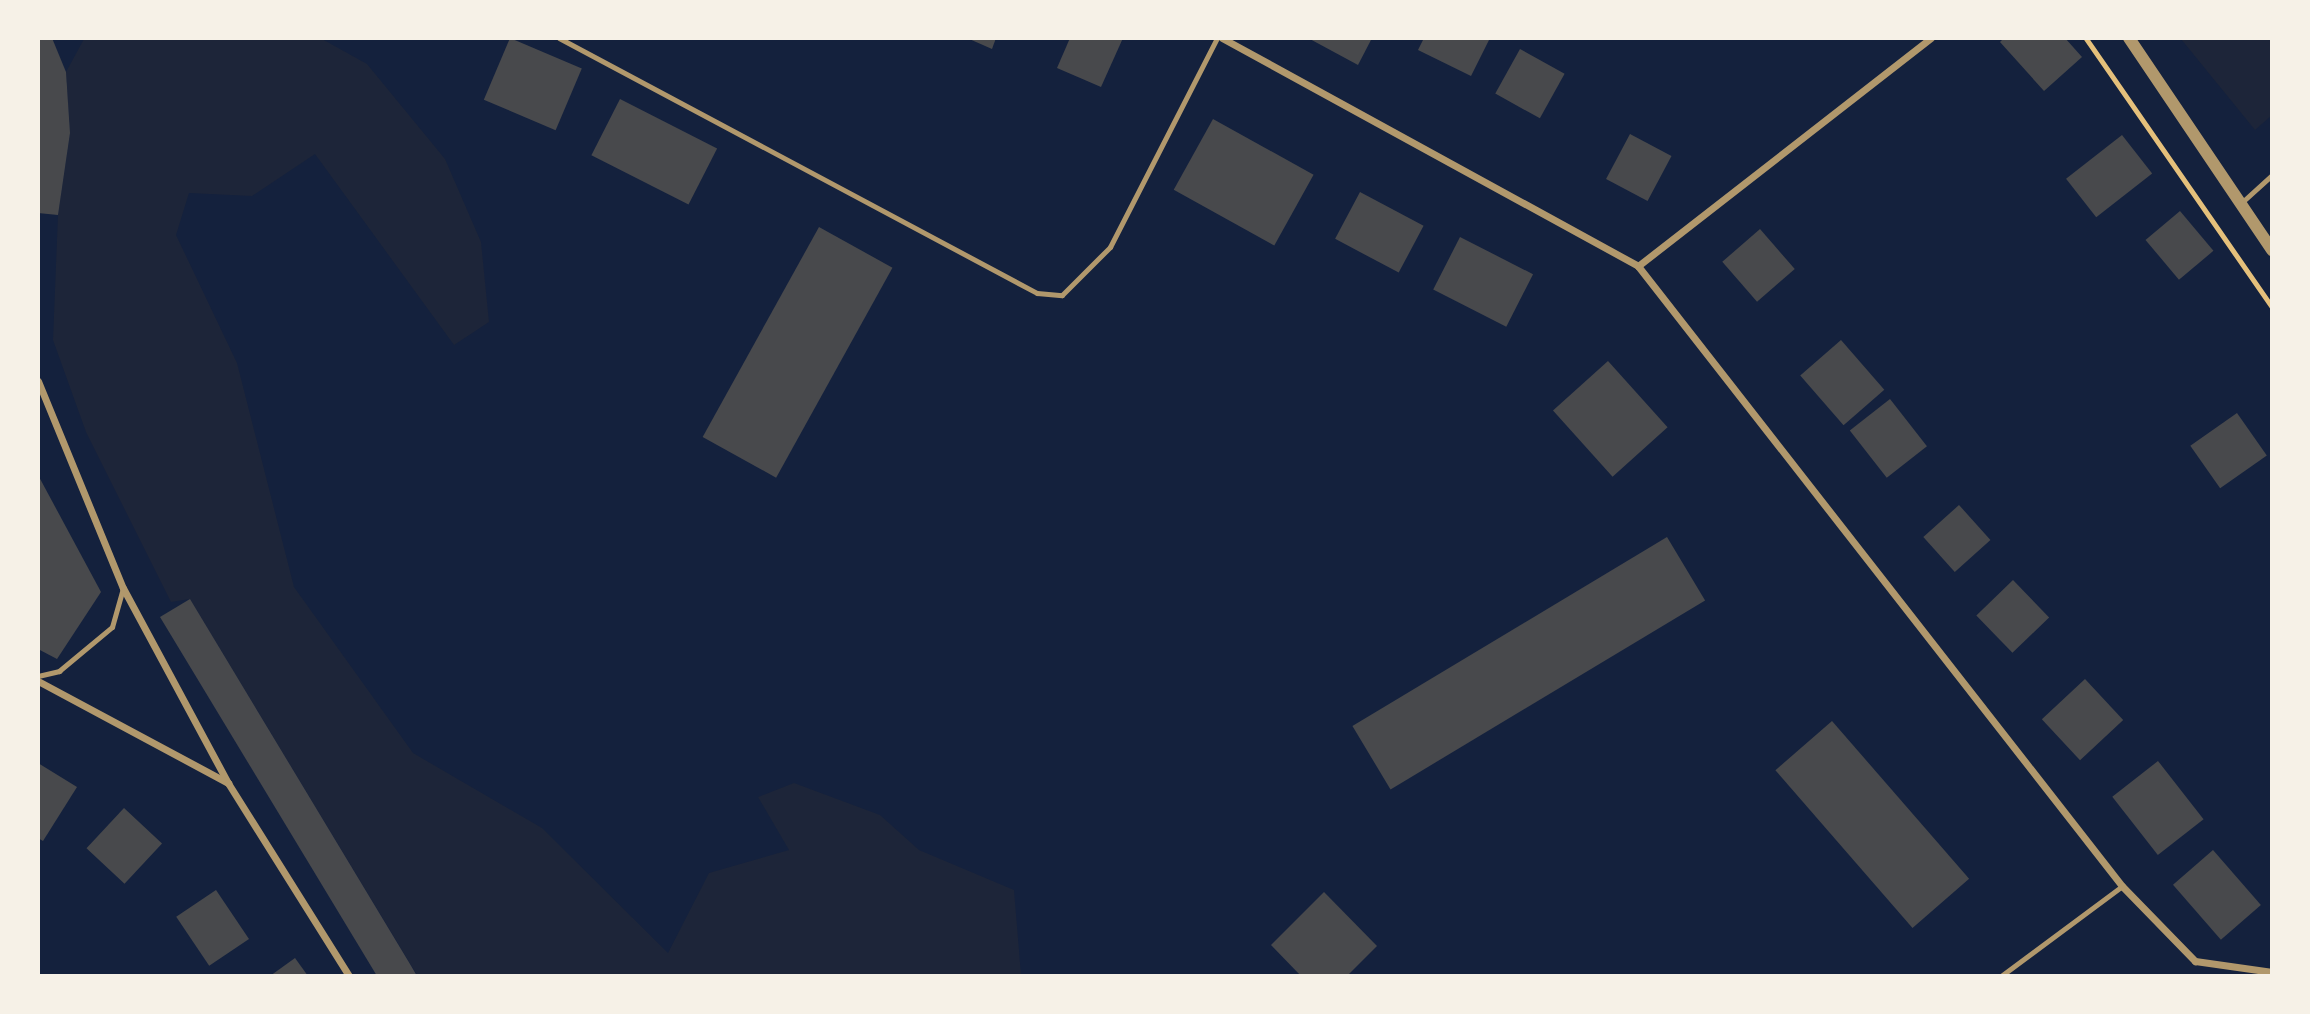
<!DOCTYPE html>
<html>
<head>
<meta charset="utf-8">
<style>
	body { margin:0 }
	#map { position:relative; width:2310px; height:1014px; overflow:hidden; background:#14213d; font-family:Overpass,sans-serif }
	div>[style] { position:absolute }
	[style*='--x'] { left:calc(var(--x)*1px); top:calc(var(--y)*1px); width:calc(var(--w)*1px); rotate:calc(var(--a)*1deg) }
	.green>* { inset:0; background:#1d2539 }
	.building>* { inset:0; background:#48494c; transform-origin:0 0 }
	.path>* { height:4.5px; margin:-2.25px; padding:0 2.25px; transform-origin:2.25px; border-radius:2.25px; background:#e5c07b }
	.service>* { height:5px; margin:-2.5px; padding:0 2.5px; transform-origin:2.5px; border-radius:2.5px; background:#b1986c }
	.minor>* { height:7px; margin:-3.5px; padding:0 3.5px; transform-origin:3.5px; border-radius:3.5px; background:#b1986c }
	.tertiary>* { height:12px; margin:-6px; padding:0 6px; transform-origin:6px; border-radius:6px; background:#b1986c }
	span { translate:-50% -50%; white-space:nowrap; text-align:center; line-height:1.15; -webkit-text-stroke:5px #f6f1e7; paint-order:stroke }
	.frame { position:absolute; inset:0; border:40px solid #f6f1e7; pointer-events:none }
</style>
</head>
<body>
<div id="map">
	<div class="green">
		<div style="clip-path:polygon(84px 39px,322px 39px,367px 64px,445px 159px,481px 242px,489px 322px,454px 345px,315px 154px,252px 196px,189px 193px,176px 235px,237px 363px,294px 587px,413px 753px,542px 828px,668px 953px,709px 873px,789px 850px,758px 797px,794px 783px,880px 815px,919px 850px,1014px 890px,1021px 975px,417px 975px,190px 599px,171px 602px,86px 432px,53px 340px,58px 215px,70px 133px,66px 72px)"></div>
		<div style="clip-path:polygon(2181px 39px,2271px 39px,2271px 116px,2255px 130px)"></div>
	</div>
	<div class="building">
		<div style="clip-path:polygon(38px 38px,52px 38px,66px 72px,70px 133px,58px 215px,38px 213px)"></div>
		<div style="left:510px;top:38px;width:78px;height:67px;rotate:23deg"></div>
		<div style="clip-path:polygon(967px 38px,996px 38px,992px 49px)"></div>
		<div style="clip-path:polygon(1070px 38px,1123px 38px,1101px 87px,1057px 68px)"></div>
		<div style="clip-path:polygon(1308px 38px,1372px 38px,1358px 65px)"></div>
		<div style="clip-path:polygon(1424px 38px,1490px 38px,1471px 76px,1418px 50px)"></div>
		<div style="clip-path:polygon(2004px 38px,2065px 38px,2082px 57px,2044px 91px,2000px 42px)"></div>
		<div style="left:1520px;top:49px;width:51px;height:51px;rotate:29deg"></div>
		<div style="left:620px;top:99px;width:109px;height:63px;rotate:27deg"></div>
		<div style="left:1213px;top:119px;width:115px;height:81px;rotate:29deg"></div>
		<div style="left:1630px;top:134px;width:47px;height:51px;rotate:28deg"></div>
		<div style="left:2122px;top:135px;width:49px;height:71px;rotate:52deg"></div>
		<div style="left:1360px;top:192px;width:72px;height:53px;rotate:28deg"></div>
		<div style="left:2180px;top:211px;width:52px;height:45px;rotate:50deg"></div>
		<div style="left:819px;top:227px;width:84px;height:240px;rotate:29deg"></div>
		<div style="left:1760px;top:229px;width:53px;height:50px;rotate:49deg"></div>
		<div style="left:1460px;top:237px;width:82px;height:59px;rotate:27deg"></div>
		<div style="left:1841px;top:340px;width:66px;height:54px;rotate:49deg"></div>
		<div style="left:1608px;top:361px;width:89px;height:74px;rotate:48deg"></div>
		<div style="left:1890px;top:399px;width:60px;height:51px;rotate:52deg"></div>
		<div style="left:2237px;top:413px;width:52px;height:57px;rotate:55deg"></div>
		<div style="clip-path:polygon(38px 475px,101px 592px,57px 659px,38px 649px)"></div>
		<div style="left:1959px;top:505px;width:47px;height:48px;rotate:48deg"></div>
		<div style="left:1667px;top:537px;width:74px;height:367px;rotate:59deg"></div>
		<div style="left:2013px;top:580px;width:52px;height:51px;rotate:46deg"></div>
		<div style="clip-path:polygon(190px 599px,410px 964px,417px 976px,377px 976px,160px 617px)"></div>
		<div style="left:2085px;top:679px;width:56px;height:59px;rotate:47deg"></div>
		<div style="left:1832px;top:721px;width:209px;height:75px;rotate:49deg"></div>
		<div style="left:2158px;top:761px;width:74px;height:58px;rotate:52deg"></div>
		<div style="clip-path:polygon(38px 763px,77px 787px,43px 841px,38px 838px)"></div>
		<div style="left:124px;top:808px;width:52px;height:55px;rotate:43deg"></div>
		<div style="left:2213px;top:850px;width:73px;height:53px;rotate:49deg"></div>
		<div style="left:216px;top:890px;width:59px;height:48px;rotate:56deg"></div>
		<div style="clip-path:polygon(1324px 892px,1377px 946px,1347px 976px,1301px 976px,1271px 945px)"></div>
		<div style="clip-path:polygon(295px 958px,308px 976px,270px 976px)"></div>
	</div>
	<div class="path">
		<div style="--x:2086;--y:38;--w:327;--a:55.3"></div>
	</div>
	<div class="service">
		<div style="--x:559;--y:38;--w:542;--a:28.08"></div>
		<div style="--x:1037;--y:293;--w:25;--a:5"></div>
		<div style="--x:1062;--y:295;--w:68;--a:-45"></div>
		<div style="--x:1110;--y:247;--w:235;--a:-62.9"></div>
		<div style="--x:2240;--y:204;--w:43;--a:-42.2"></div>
		<div style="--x:38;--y:676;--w:22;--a:-13"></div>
		<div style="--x:59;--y:671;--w:69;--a:-39.7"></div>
		<div style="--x:112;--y:627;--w:41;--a:-74.2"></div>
		<div style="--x:2001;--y:976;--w:151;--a:-36.6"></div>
	</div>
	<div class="minor">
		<div style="--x:1222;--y:38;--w:474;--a:28.7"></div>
		<div style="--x:1638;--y:266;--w:787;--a:52.02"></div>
		<div style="--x:2122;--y:886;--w:105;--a:45.8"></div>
		<div style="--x:2195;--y:961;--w:78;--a:8.1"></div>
		<div style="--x:1638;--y:266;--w:371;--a:-37.9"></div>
		<div style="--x:38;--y:381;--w:224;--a:67.7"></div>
		<div style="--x:123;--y:588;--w:221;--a:61.7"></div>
		<div style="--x:38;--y:681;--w:216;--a:28.2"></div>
		<div style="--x:228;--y:783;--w:228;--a:57.9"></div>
	</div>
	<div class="tertiary">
		<div style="--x:2129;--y:38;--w:256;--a:56"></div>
	</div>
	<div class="frame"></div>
</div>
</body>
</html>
